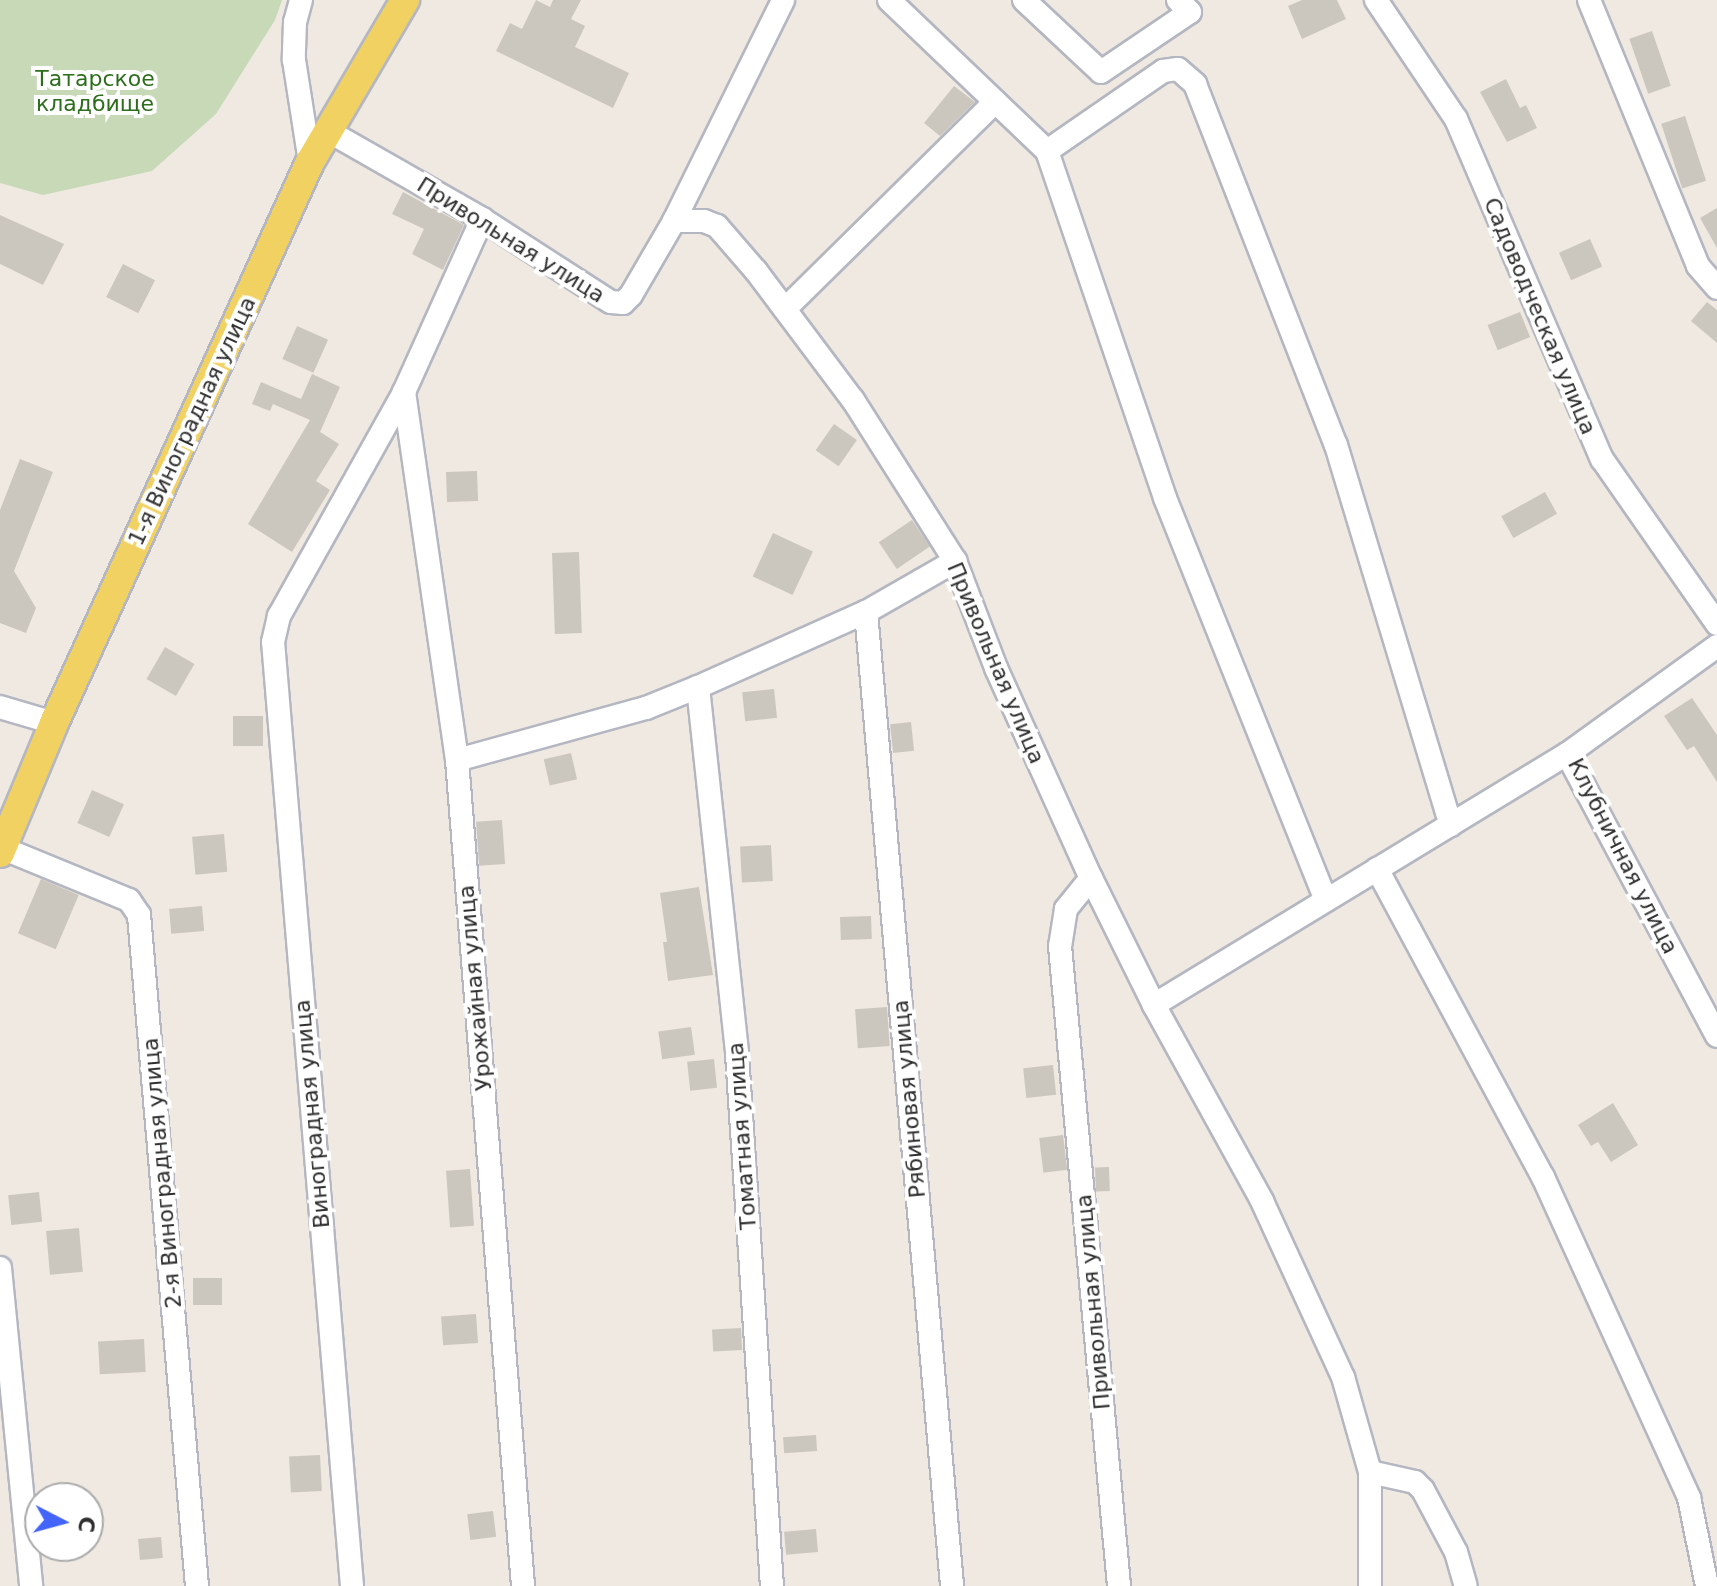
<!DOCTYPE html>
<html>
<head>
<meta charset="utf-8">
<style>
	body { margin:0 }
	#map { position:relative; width:1717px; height:1586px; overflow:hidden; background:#efe9e1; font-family:"DejaVu Sans",sans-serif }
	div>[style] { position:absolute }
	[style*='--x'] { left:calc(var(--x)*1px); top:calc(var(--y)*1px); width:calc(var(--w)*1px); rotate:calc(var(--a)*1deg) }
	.cemetery>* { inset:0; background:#c8d9b8 }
	.building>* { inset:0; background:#cbc7bf; transform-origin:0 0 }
	.roads { filter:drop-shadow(2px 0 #b4b7c1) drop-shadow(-2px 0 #b4b7c1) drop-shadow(0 2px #b4b7c1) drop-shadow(0 -2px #b4b7c1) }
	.minor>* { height:22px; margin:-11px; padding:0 11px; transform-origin:11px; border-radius:11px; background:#fff }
	.major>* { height:28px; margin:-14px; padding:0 14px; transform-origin:14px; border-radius:14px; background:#f2d163 }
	span { translate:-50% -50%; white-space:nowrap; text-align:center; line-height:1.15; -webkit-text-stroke:8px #fff; paint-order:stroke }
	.park-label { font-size:22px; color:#2c6e1b }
	.street-label { font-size:22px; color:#2e2e2e }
	.north { position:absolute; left:24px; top:1482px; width:80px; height:80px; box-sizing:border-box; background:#fff; border:2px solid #ababab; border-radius:50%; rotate:96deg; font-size:22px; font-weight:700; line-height:32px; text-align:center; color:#2e2e2e }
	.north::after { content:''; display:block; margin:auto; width:28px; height:36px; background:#4264fb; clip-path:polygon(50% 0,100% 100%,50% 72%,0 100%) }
</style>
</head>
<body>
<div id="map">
	<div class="cemetery">
		<div style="clip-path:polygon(0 0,282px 0,275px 20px,216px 114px,152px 171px,43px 195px,0 183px)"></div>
	</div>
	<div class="building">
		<div style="clip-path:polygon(536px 0,550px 7px,553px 0,581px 0,571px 19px,585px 26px,575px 47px,629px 73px,613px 108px,496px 51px,510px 23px,522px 29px)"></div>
		<div style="clip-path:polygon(1302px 0,1337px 0,1346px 19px,1302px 39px,1288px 6px)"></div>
		<div style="left:1652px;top:31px;width:58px;height:24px;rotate:71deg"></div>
		<div style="clip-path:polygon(1506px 79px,1520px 108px,1526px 105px,1537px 128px,1507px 142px,1480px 92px)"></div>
		<div style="clip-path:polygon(954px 86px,975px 102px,940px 136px,924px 123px)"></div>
		<div style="left:1685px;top:116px;width:68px;height:25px;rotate:72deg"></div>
		<div style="clip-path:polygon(403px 192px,464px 225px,443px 270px,412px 254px,424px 229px,392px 214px)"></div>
		<div style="clip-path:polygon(1717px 208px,1717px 248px,1700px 218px)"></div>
		<div style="clip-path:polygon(0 215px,64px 244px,43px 285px,0 264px)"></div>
		<div style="left:1590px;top:239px;width:30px;height:34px;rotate:66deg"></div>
		<div style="left:123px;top:264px;width:36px;height:37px;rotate:27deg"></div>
		<div style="clip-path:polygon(1707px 302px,1717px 310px,1717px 343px,1691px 321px)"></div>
		<div style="left:1520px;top:312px;width:27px;height:35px;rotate:68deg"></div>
		<div style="left:297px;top:326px;width:34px;height:36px;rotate:24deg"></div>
		<div style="clip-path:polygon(312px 374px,340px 387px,320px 432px,339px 444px,316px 481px,330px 490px,292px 552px,248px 524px,310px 420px,273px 404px,270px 411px,252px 404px,261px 382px,301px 399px)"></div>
		<div style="left:834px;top:424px;width:28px;height:32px;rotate:35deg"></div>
		<div style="clip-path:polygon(20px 459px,53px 472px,14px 571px,36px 608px,26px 633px,0 623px,0 510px)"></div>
		<div style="left:477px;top:471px;width:30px;height:31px;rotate:88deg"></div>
		<div style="left:1545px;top:492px;width:25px;height:50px;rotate:61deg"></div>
		<div style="left:912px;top:520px;width:32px;height:40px;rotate:56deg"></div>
		<div style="left:773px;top:533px;width:44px;height:48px;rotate:25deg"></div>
		<div style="left:579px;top:552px;width:81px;height:27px;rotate:88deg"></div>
		<div style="left:165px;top:647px;width:34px;height:37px;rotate:30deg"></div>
		<div style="left:774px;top:689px;width:29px;height:32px;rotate:84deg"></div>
		<div style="clip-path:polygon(1692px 698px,1717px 735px,1717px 782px,1694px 746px,1687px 750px,1664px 716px)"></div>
		<div style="left:263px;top:716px;width:30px;height:30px;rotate:90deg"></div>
		<div style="left:911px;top:722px;width:29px;height:21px;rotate:84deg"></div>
		<div style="left:571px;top:753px;width:27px;height:28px;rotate:77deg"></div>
		<div style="left:92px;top:790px;width:35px;height:36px;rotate:24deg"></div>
		<div style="left:502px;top:820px;width:44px;height:26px;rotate:86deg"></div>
		<div style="left:224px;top:834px;width:38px;height:32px;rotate:85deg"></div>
		<div style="left:771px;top:845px;width:36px;height:31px;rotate:87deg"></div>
		<div style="left:41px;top:879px;width:41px;height:59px;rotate:23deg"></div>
		<div style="clip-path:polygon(699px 887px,713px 975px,668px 981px,663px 942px,667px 942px,660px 893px)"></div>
		<div style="left:202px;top:906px;width:25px;height:33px;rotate:85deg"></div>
		<div style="left:871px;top:916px;width:23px;height:31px;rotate:88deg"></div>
		<div style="left:887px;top:1007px;width:39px;height:32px;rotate:86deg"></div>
		<div style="left:691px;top:1027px;width:28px;height:33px;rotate:82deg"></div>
		<div style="left:714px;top:1059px;width:29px;height:27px;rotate:84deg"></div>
		<div style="left:1053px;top:1065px;width:30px;height:30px;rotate:84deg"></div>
		<div style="clip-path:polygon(1613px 1103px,1638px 1145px,1611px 1162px,1598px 1142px,1591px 1146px,1578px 1125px)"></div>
		<div style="left:1063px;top:1135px;width:35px;height:24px;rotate:83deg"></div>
		<div style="left:1109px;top:1167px;width:24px;height:14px;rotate:88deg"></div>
		<div style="left:470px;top:1169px;width:57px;height:24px;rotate:86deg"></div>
		<div style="left:39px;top:1192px;width:30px;height:31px;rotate:84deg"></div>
		<div style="left:79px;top:1228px;width:44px;height:33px;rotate:85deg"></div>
		<div style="left:222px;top:1278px;width:27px;height:29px;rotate:90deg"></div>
		<div style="left:476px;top:1314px;width:29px;height:35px;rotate:86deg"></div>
		<div style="left:741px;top:1328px;width:22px;height:29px;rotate:87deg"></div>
		<div style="left:144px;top:1339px;width:33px;height:46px;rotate:87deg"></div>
		<div style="left:816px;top:1435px;width:16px;height:33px;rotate:86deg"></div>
		<div style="left:320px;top:1455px;width:36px;height:31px;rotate:87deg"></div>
		<div style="left:493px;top:1511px;width:26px;height:26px;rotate:83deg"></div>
		<div style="left:816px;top:1529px;width:23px;height:32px;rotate:85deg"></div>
		<div style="left:161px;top:1537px;width:21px;height:23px;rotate:85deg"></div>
	</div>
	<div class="roads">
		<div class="minor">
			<div style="--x:301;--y:0;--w:23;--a:105"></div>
			<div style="--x:295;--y:22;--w:38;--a:92"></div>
			<div style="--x:294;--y:60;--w:103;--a:81.1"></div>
			<div style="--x:889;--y:0;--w:219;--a:43.7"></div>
			<div style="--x:1047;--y:151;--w:367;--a:71.2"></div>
			<div style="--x:1165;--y:498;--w:433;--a:68.2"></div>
			<div style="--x:1024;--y:0;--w:105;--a:43.1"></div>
			<div style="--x:1101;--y:72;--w:107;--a:-34"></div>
			<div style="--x:1190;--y:12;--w:17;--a:-135"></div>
			<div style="--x:1376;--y:0;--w:143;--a:56.1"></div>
			<div style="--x:1456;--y:119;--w:370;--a:66.8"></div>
			<div style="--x:1602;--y:459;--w:201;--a:55.1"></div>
			<div style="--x:1589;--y:0;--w:287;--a:67.7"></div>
			<div style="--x:1698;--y:266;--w:29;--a:49"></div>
			<div style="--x:328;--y:131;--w:177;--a:29.7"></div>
			<div style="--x:482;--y:219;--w:153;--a:32.8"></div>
			<div style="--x:611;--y:302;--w:12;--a:5"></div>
			<div style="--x:623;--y:303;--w:11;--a:-45"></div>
			<div style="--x:631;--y:295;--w:86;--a:-59.8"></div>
			<div style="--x:674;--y:221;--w:30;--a:0"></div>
			<div style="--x:704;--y:221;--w:14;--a:21"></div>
			<div style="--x:717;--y:226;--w:60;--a:49.1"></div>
			<div style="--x:756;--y:271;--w:161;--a:53.1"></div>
			<div style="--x:853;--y:400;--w:191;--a:57.6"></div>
			<div style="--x:955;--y:561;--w:115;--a:69"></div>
			<div style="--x:996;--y:668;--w:230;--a:65.7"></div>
			<div style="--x:1091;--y:878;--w:40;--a:129"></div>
			<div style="--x:1066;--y:909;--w:37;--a:99"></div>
			<div style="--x:1060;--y:946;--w:643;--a:84.73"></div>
			<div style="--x:1047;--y:151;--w:141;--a:-34.6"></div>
			<div style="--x:1163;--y:71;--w:15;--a:-8"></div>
			<div style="--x:1178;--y:69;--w:23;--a:41"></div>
			<div style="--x:1195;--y:84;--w:388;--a:68.7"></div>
			<div style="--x:1336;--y:445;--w:397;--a:73.2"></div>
			<div style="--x:674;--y:221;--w:246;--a:-63.7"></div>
			<div style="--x:785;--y:309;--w:295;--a:-44.6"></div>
			<div style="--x:404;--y:392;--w:372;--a:81.8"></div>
			<div style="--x:457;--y:760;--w:829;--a:85.43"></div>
			<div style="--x:866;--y:612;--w:978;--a:84.95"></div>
			<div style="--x:1717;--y:646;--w:185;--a:144.2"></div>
			<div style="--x:1567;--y:754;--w:319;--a:62"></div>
			<div style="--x:698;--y:687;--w:369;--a:83.9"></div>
			<div style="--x:737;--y:1054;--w:533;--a:86.24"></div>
			<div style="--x:0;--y:707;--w:56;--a:16.5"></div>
			<div style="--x:457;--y:760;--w:196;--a:-15.4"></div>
			<div style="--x:646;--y:708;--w:56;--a:-22"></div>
			<div style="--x:698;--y:687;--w:184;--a:-24.1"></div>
			<div style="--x:866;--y:612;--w:103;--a:-29.8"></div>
			<div style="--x:2;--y:848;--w:137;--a:22.3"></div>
			<div style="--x:129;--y:900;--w:18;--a:56"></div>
			<div style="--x:139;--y:915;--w:674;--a:85.06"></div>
			<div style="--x:1377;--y:869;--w:350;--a:61.7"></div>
			<div style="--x:1543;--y:1177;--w:353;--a:65.5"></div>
			<div style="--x:1689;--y:1498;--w:90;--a:78.4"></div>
			<div style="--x:1091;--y:878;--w:142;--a:63.6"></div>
			<div style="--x:1154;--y:1005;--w:224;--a:61.1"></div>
			<div style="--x:1262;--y:1201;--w:194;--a:65.3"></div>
			<div style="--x:1343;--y:1377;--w:99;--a:74.1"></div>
			<div style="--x:1370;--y:1472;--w:114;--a:90"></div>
			<div style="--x:1154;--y:1005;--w:483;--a:-31.3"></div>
			<div style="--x:0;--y:1268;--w:320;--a:84.4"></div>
			<div style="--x:1370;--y:1472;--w:46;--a:12.5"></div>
			<div style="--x:1415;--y:1482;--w:11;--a:45"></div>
			<div style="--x:1423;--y:1490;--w:70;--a:62"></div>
			<div style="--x:1456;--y:1552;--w:35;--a:74"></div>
			<div style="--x:352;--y:1586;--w:947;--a:-94.78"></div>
			<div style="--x:273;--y:642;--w:27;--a:-77"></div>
			<div style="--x:279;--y:616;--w:257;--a:-60.8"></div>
			<div style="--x:404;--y:392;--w:190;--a:-65.7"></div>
		</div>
		<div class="major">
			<div style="--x:0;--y:853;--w:141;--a:-67.4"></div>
			<div style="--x:54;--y:723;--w:617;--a:-65.47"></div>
			<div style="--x:310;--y:162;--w:188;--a:-59.6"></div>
		</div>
	</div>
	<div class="park-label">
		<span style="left:95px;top:91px">Татарское<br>кладбище</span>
	</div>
	<div class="street-label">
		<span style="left:511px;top:240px;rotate:32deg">Привольная улица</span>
		<span style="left:1540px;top:316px;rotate:67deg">Садоводческая улица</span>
		<span style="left:192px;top:421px;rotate:-65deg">1-я Виноградная улица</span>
		<span style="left:996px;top:663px;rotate:67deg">Привольная улица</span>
		<span style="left:1623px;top:856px;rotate:63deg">Клубничная улица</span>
		<span style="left:475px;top:988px;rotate:-95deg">Урожайная улица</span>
		<span style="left:909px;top:1099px;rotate:-95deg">Рябиновая улица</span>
		<span style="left:312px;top:1114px;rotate:-95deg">Виноградная улица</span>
		<span style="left:742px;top:1136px;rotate:-94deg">Томатная улица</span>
		<span style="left:162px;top:1173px;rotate:-95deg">2-я Виноградная улица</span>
		<span style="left:1093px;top:1302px;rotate:-95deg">Привольная улица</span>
	</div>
	<div class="north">С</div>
</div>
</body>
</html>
